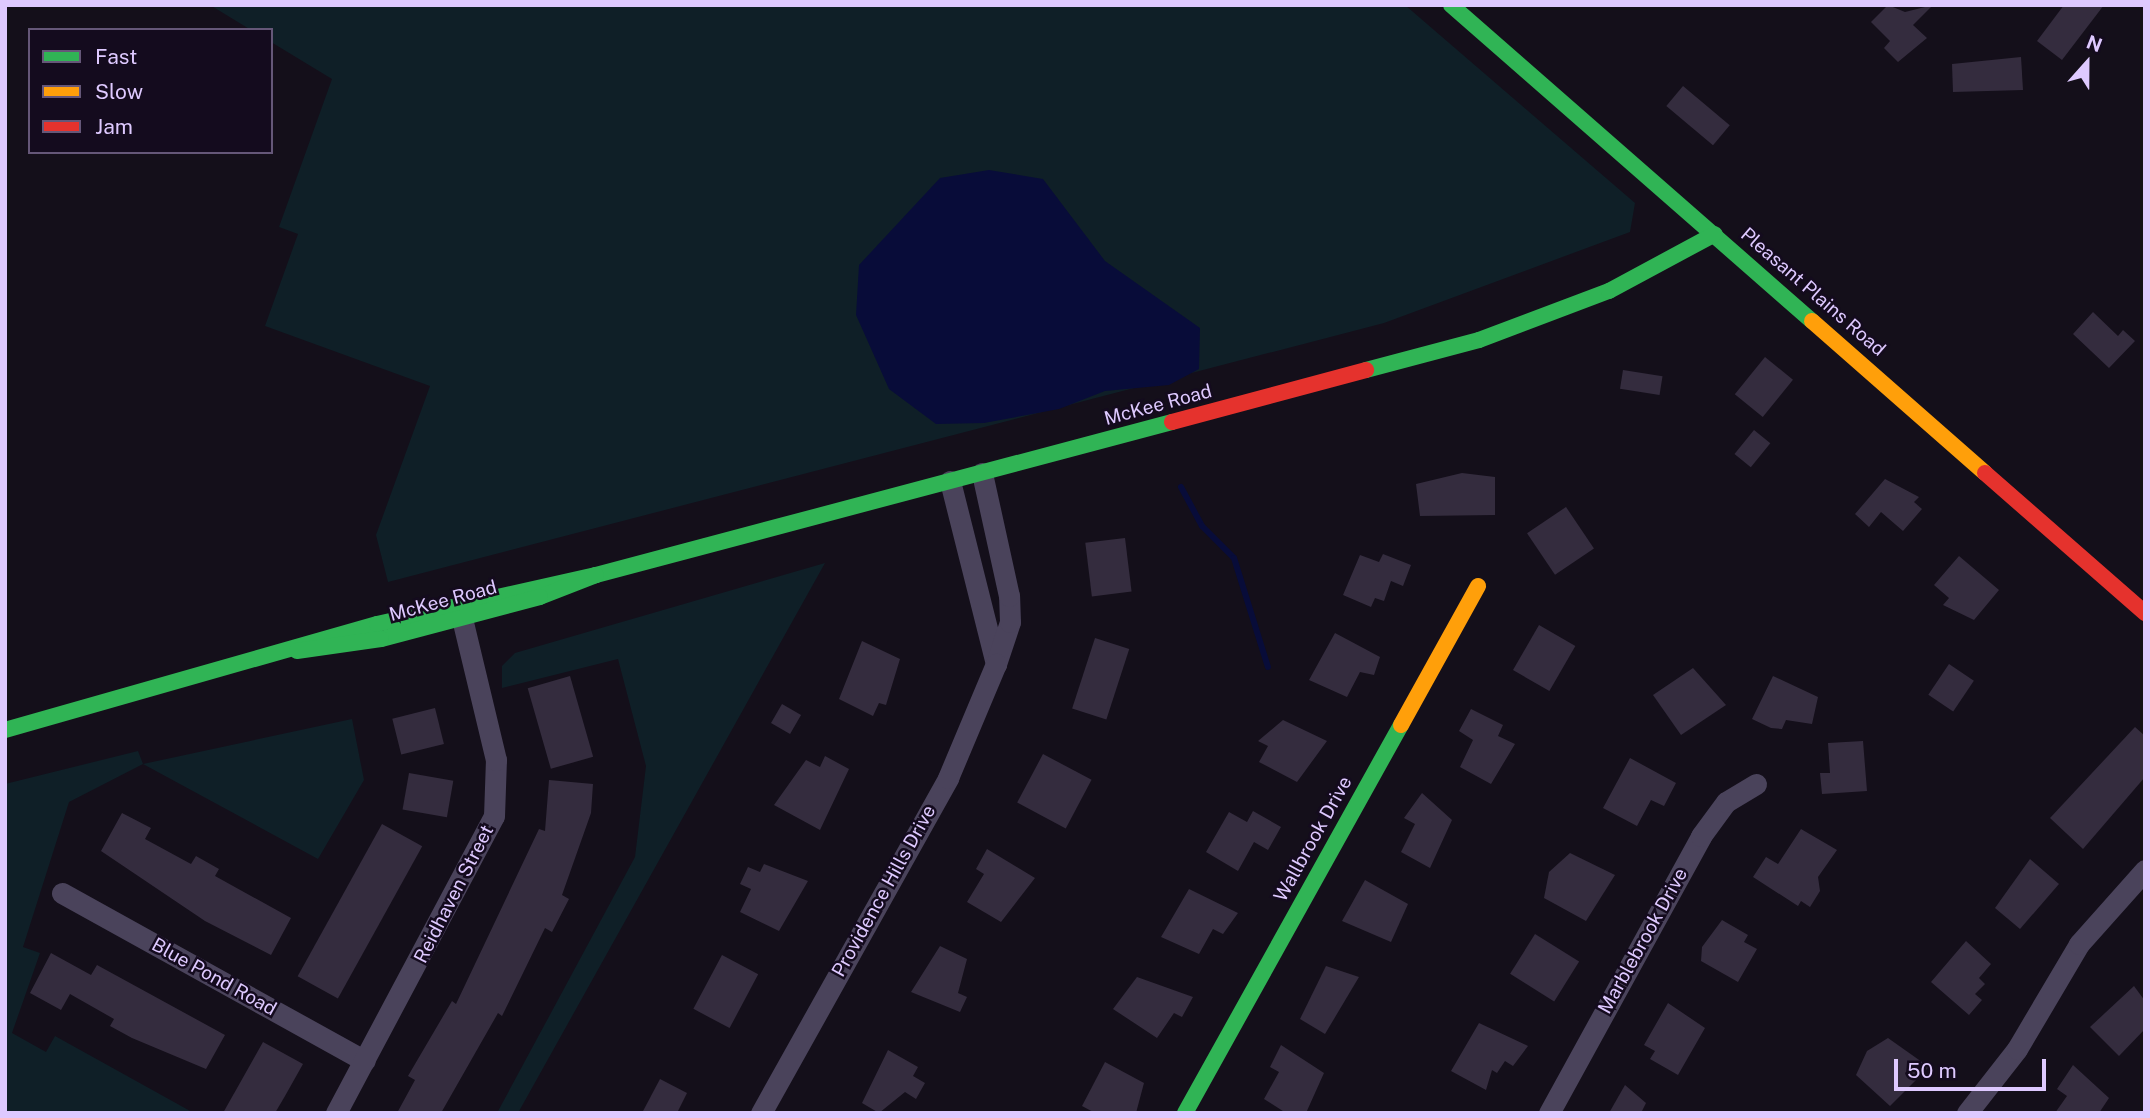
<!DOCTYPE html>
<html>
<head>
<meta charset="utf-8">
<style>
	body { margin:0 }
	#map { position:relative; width:2150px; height:1118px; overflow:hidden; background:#140f1a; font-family:"Public Sans",sans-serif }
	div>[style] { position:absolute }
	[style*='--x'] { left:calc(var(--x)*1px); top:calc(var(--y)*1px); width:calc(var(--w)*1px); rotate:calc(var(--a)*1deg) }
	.green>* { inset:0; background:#0f1f27 }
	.water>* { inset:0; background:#080c39 }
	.stream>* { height:6px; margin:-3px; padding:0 3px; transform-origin:3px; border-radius:3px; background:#080c39 }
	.building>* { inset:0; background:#342c3e; transform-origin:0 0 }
	.street>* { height:21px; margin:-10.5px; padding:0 10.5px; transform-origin:10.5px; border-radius:10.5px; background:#4a435b }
	.fast>* { height:16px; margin:-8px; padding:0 8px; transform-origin:8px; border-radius:8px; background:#30b455 }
	.slow>* { height:16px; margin:-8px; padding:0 8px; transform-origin:8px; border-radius:8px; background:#ff9f0a }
	.jam>* { height:16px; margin:-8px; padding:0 8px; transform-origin:8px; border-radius:8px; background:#e5322d }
	span { translate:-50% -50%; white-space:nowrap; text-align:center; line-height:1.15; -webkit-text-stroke:5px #140b1e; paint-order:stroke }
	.street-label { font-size:19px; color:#dec9ff }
	.frame { position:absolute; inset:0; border:7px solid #dec9ff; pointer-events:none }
	.legend { position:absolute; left:28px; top:28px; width:245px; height:126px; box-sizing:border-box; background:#140b1e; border:2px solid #655778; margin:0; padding:9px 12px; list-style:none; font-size:21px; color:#dec9ff }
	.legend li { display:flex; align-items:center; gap:14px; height:35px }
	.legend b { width:35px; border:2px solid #655778 }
	.north { position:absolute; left:2052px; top:28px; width:70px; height:70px; -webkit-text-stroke:5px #140b1e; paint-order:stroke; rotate:21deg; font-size:19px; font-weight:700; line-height:28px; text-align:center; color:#dec9ff }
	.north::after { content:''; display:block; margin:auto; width:24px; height:32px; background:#dec9ff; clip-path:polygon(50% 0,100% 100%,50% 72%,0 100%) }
	.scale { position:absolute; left:1894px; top:1059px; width:152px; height:32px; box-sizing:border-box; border:4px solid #dec9ff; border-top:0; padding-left:9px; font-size:21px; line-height:24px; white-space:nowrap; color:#dec9ff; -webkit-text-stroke:5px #140b1e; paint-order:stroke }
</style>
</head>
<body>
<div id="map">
	<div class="green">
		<div style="clip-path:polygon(210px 5px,1405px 5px,1635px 203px,1630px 232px,1384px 323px,388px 582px,376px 535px,430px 386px,265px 326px,298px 234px,279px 227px,332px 79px,271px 42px,271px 30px,251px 30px)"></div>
		<div style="clip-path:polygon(825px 563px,518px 1113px,497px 1113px,635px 857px,646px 766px,618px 659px,502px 688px,502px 666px,515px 653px)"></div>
		<div style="clip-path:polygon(352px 719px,364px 780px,318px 859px,143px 764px,69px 802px,23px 947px,40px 953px,12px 1033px,46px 1052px,55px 1036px,192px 1112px,5px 1113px,5px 784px,138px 751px,143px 764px)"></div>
	</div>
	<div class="water">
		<div style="clip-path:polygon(989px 170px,1043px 179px,1105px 261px,1200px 328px,1199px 369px,1169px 385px,1105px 391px,1059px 409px,984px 423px,936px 424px,889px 389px,856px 315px,859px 265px,940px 178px)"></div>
	</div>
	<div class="stream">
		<div style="--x:1181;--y:487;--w:44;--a:61.7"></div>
		<div style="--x:1202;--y:526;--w:45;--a:45"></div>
		<div style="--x:1234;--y:558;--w:114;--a:72.7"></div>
	</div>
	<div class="building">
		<div style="clip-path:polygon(1888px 5px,1905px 12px,1933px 5px,1913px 25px,1927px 38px,1898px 62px,1884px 48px,1890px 41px,1871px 22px)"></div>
		<div style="clip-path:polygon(2064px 5px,2104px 5px,2062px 60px,2037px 41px)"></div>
		<div style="clip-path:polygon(2021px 57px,2023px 90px,1953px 92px,1952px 64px)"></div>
		<div style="left:1683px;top:86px;width:61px;height:26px;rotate:40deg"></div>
		<div style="clip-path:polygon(2093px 312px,2118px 336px,2123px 330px,2135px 341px,2109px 368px,2073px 334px)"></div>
		<div style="left:1765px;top:357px;width:36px;height:48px;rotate:39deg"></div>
		<div style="left:1623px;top:370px;width:40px;height:19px;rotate:9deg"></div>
		<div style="left:1754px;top:430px;width:21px;height:31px;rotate:39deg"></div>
		<div style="clip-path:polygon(1462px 473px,1495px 477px,1495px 515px,1420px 516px,1416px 484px)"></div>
		<div style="clip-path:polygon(1885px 479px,1919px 497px,1914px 502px,1922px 509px,1903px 531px,1881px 512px,1869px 527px,1855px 514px)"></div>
		<div style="left:1566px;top:507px;width:50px;height:47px;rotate:56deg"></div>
		<div style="left:1125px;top:538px;width:54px;height:40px;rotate:83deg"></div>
		<div style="clip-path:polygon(1383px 554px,1411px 565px,1403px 586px,1391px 581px,1384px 601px,1375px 598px,1371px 607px,1343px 595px,1360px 555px,1379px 562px)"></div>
		<div style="clip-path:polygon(1959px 556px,1999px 590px,1974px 620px,1943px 605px,1949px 598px,1934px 585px)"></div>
		<div style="left:1539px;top:625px;width:42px;height:52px;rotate:30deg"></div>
		<div style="clip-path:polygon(1335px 633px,1380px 657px,1374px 675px,1360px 672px,1347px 697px,1309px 680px)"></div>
		<div style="left:1095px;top:638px;width:36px;height:74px;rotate:18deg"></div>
		<div style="clip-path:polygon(862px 641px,900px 659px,886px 705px,879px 703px,873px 716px,839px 699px)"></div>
		<div style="left:1949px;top:664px;width:30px;height:37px;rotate:34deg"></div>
		<div style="clip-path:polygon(1693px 668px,1726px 705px,1681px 735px,1653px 695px)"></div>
		<div style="left:570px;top:676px;width:84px;height:44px;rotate:74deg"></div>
		<div style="clip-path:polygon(1773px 676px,1818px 697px,1812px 724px,1786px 720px,1782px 729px,1771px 728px,1752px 719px)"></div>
		<div style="left:782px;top:704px;width:22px;height:22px;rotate:30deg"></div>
		<div style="left:435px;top:708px;width:37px;height:44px;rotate:76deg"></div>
		<div style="clip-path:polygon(1471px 709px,1503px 725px,1498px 736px,1515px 744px,1491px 784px,1460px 767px,1473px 740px,1459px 731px)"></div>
		<div style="clip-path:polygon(1283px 720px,1327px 741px,1297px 782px,1259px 762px,1268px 746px,1258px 741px)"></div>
		<div style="clip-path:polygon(2135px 727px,2145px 736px,2145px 777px,2083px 849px,2050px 818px)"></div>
		<div style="clip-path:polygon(1863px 741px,1867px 791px,1822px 794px,1820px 773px,1830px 773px,1828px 743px)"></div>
		<div style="left:1043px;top:754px;width:55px;height:55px;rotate:28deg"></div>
		<div style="clip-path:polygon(825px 756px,849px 769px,820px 830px,774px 805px,806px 760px,820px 767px)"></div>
		<div style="clip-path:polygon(1630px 758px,1676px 783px,1664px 806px,1651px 800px,1637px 826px,1603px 808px)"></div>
		<div style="left:409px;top:773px;width:45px;height:37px;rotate:10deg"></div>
		<div style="clip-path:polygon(549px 780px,593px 784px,591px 813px,562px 895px,569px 899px,552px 932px,545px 928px,502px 1016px,498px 1013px,441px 1113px,397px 1113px,415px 1080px,408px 1076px,452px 1001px,456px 1004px,539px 829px,545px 831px)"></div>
		<div style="clip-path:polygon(1422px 793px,1452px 820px,1430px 868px,1401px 852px,1415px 824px,1404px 818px)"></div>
		<div style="clip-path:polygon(1253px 811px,1281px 827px,1268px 850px,1254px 842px,1238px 871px,1206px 852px,1229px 812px,1247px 822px)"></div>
		<div style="clip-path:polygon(122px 813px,151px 828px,145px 839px,191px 864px,196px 856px,219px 869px,215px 876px,291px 918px,271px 955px,205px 921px,101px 851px)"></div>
		<div style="left:382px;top:824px;width:46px;height:174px;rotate:29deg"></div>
		<div style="clip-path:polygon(1801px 829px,1837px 850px,1818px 877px,1820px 891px,1810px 907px,1801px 901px,1798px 906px,1753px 877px,1766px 857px,1778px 864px)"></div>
		<div style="clip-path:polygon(987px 849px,1035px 878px,1001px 922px,967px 902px,984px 874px,976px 869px)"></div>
		<div style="clip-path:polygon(1570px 853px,1615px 875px,1586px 921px,1544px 898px,1549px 872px)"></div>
		<div style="clip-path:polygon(2030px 859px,2059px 884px,2020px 929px,1995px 908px)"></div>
		<div style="clip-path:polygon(764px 864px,808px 881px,779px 931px,740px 912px,751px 889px,740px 884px,748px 867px,760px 872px)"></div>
		<div style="clip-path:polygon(1365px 880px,1408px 904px,1391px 942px,1342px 921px)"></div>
		<div style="clip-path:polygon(1189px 889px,1238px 913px,1223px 934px,1213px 929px,1199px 954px,1161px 937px)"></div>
		<div style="clip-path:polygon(1722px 920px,1748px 935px,1744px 942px,1757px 949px,1738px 982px,1701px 961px,1702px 947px)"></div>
		<div style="left:1535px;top:934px;width:52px;height:47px;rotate:32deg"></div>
		<div style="clip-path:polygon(1966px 941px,1991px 964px,1979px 978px,1985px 984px,1975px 994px,1982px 1000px,1969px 1015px,1931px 982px)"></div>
		<div style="clip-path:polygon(940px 946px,967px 959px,958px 993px,967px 997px,960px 1012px,911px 992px)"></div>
		<div style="clip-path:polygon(51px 953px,91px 975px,97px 965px,225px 1035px,206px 1069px,132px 1038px,110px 1026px,114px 1019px,70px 994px,61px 1010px,30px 993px)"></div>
		<div style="left:722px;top:955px;width:41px;height:61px;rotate:28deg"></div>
		<div style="clip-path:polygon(1326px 966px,1359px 977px,1325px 1034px,1300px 1019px)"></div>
		<div style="clip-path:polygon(1137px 977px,1193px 997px,1182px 1017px,1174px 1013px,1157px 1038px,1113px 1009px)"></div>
		<div style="clip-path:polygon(2134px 986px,2145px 1001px,2145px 1029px,2119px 1056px,2090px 1027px)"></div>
		<div style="clip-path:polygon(1668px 1003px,1705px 1028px,1678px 1075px,1650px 1059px,1655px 1051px,1644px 1045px)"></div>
		<div style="clip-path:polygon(1479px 1023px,1528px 1046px,1513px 1066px,1505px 1061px,1497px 1073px,1492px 1070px,1486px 1090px,1451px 1071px)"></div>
		<div style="clip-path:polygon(1888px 1038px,1929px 1067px,1890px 1106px,1856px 1075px,1867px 1051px)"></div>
		<div style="clip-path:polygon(263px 1042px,303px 1064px,285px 1096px,275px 1113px,223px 1113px)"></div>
		<div style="clip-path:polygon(1281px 1045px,1324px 1073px,1306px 1113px,1286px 1113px,1264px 1099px,1279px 1072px,1270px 1067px)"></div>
		<div style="clip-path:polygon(888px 1050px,918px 1067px,913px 1076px,925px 1083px,916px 1099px,905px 1092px,879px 1113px,862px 1103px)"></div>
		<div style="clip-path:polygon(1105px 1062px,1144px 1083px,1136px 1113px,1095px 1113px,1082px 1106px)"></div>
		<div style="clip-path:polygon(2073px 1065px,2109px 1098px,2099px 1113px,2055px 1113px,2067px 1096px,2057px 1089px)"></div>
		<div style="clip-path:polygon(660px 1079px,687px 1093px,677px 1113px,642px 1113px)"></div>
		<div style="clip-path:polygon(1625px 1085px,1646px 1103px,1641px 1113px,1609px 1113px)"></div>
	</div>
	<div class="street">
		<div style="--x:950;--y:481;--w:189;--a:75.9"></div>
		<div style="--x:996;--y:664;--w:44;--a:-71.6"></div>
		<div style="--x:1010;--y:622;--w:26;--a:-92"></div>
		<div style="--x:1009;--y:596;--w:126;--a:-102.4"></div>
		<div style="--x:62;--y:893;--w:346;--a:29"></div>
		<div style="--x:336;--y:1113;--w:336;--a:-62"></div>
		<div style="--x:494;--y:816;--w:56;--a:-88"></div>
		<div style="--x:496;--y:760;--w:146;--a:-103.5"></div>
		<div style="--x:761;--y:1113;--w:384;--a:-60.8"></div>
		<div style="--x:948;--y:778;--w:124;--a:-67.2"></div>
		<div style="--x:1549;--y:1113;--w:316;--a:-61.2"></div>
		<div style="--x:1701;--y:836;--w:42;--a:-53.7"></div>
		<div style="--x:1726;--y:802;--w:35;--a:-31"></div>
		<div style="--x:1967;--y:1113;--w:81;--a:-52"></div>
		<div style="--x:2017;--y:1049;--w:122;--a:-59.4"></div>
		<div style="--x:2079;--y:944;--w:99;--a:-48.3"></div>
	</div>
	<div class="fast">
		<div style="--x:1451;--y:5;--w:480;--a:41.2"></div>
		<div style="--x:1366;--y:370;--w:117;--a:-14.9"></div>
		<div style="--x:1479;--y:340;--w:139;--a:-20.7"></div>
		<div style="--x:1609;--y:291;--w:120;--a:-28.3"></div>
		<div style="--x:596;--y:575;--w:596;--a:-14.88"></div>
		<div style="--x:5;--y:730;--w:387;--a:-15.9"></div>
		<div style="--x:377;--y:624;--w:224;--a:-12.6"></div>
		<div style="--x:596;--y:575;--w:60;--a:158.6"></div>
		<div style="--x:540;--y:597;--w:164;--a:165.2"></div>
		<div style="--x:381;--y:639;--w:85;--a:171.9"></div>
		<div style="--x:1185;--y:1113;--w:444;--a:-60.9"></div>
	</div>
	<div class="slow">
		<div style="--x:1812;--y:321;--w:230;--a:41.3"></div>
		<div style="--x:1401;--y:725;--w:159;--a:-61"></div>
	</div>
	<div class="jam">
		<div style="--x:1172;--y:422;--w:201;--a:-15"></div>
		<div style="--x:1985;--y:473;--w:213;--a:41.2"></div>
	</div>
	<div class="street-label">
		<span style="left:1813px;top:292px;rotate:41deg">Pleasant Plains Road</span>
		<span style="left:1158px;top:405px;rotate:-15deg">McKee Road</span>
		<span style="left:443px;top:601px;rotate:-15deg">McKee Road</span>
		<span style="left:1313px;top:839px;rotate:-61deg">Wallbrook Drive</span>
		<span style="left:884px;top:891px;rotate:-61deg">Providence Hills Drive</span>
		<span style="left:454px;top:894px;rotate:-63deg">Reidhaven Street</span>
		<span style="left:1643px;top:941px;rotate:-61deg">Marblebrook Drive</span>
		<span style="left:214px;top:977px;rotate:29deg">Blue Pond Road</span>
	</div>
	<div class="frame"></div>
	<ul class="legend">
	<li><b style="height:9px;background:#30b455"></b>Fast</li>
	<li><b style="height:9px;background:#ff9f0a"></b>Slow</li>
	<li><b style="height:9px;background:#e5322d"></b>Jam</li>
	</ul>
	<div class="north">N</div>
	<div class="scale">50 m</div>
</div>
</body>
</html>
